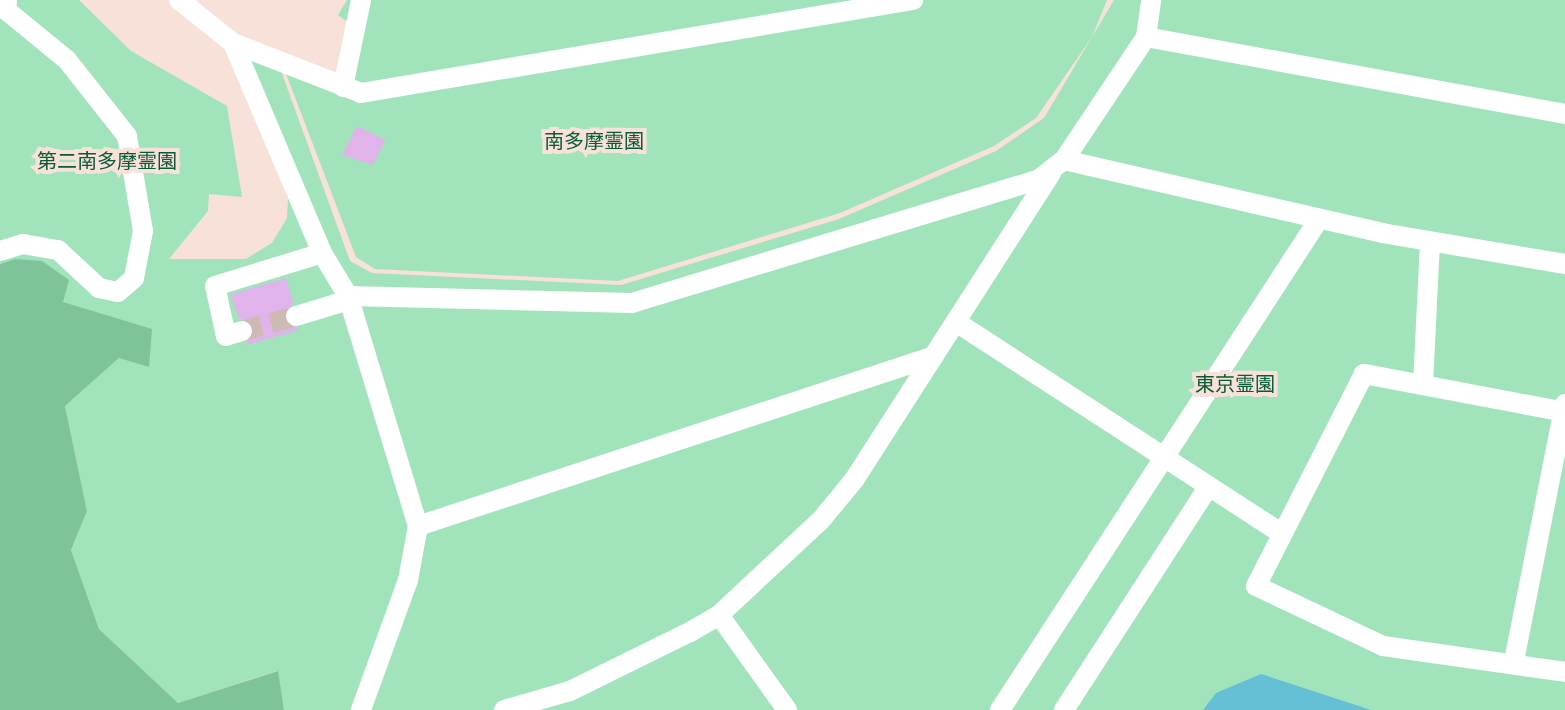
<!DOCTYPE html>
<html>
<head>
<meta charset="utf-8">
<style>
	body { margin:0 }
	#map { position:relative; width:1565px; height:710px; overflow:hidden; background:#f7e1d8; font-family:Barlow,"Noto Sans JP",sans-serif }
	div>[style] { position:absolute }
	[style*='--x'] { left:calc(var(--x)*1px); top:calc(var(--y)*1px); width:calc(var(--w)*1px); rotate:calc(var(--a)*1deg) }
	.green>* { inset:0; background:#a1e4bb }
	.forest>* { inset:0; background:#7fc39a }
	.water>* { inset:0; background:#65bfd5 }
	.building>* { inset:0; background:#e1b3eb }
	.minor-tunnel>* { height:20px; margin-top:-10px; transform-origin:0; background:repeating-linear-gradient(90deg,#cdbab2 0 20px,transparent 0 30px) }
	.minor>* { height:20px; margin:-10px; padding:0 10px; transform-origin:10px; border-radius:10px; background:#fff }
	span { translate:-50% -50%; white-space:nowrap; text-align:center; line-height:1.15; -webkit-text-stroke:8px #f7e1d8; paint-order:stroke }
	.park-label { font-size:20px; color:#065c37 }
</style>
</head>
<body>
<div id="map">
	<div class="green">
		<div style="clip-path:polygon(0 0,79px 0,131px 51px,227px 106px,242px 197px,209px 194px,208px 211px,169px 259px,246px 259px,272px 243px,287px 218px,288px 199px,235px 51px,280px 68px,350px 261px,372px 273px,621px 285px,839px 219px,996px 151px,1044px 118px,1114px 0,1565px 0,1565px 710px,284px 710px,277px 671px,178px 703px,99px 629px,71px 550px,87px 511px,65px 406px,119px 358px,15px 259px,0 264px)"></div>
		<div style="clip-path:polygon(347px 0,1107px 0,1092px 37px,1036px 118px,994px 146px,840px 213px,618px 281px,375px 269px,356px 257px,285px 71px,334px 90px,353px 26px,338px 15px)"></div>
	</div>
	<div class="forest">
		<div style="clip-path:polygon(15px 259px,42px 261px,69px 280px,63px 302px,152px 329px,149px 367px,119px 358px,65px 406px,87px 511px,71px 550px,99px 629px,178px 703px,278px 671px,284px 710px,0 710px,0 264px)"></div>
	</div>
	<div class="water">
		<div style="clip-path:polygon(1261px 674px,1371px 710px,1203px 710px,1216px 693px)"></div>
	</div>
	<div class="building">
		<div style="clip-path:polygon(357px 126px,385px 140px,373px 165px,342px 155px)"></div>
		<div style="clip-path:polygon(286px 278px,293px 303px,283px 319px,300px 330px,246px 345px,254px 326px,239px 318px,230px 295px)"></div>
	</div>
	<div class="minor-tunnel">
		<div style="--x:242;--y:331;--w:56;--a:-15.5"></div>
	</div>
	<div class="minor">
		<div style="--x:179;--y:0;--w:69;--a:38.5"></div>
		<div style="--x:233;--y:43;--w:137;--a:21.3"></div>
		<div style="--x:361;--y:93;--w:560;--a:-9.56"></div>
		<div style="--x:1146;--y:37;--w:426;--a:10.4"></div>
		<div style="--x:233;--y:43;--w:228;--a:67"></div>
		<div style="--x:322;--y:253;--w:50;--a:58.8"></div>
		<div style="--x:348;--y:296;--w:240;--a:73.1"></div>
		<div style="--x:418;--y:526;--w:55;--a:100.5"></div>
		<div style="--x:408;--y:580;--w:138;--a:109.9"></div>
		<div style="--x:343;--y:87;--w:89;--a:-78.3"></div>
		<div style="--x:1064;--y:160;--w:326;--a:12.9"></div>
		<div style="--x:1382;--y:233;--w:186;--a:9.6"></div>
		<div style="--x:0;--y:251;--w:24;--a:-17"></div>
		<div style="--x:23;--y:244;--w:36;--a:10"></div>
		<div style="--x:58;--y:250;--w:56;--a:42.8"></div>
		<div style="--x:99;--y:288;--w:19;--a:12"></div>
		<div style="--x:118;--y:292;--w:21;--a:-41"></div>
		<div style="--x:134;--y:278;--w:48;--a:-79.2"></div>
		<div style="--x:143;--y:231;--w:96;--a:-99.6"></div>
		<div style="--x:127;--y:136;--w:97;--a:-128.3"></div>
		<div style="--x:67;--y:60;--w:79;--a:-140.7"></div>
		<div style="--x:6;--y:10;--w:10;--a:-84"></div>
		<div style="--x:348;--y:296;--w:284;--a:1.4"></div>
		<div style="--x:632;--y:303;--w:424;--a:-16.9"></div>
		<div style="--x:1038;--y:180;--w:33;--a:-38"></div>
		<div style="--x:1064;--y:160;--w:148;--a:-56.3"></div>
		<div style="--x:1146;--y:37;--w:37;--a:-82"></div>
		<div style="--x:296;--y:316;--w:55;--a:-16.8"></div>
		<div style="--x:956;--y:322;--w:384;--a:33"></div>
		<div style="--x:242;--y:331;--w:17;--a:163"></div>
		<div style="--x:226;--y:336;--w:51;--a:-102.4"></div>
		<div style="--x:215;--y:286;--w:112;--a:-17.1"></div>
		<div style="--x:1423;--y:385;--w:143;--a:-87.2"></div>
		<div style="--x:1565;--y:412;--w:205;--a:-169.3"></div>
		<div style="--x:1364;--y:374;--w:238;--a:117"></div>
		<div style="--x:1256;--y:586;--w:140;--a:25.3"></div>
		<div style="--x:1383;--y:646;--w:184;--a:8.1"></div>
		<div style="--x:418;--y:526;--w:543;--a:-18.23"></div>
		<div style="--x:719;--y:615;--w:117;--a:54.4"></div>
		<div style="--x:1514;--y:661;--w:262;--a:-78.8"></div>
		<div style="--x:504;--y:710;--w:69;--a:-16.1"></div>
		<div style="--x:570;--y:691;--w:134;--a:-26.2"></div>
		<div style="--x:690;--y:632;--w:34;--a:-30"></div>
		<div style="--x:719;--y:615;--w:139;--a:-43"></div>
		<div style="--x:821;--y:520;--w:52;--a:-50.5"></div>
		<div style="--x:854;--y:480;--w:365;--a:-57.3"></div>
		<div style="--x:1000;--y:710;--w:586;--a:-56.99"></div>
		<div style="--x:1064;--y:710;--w:265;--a:-57.1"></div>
	</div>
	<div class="park-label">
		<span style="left:594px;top:140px">南多摩霊園</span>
		<span style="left:107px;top:160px">第二南多摩霊園</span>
		<span style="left:1235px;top:383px">東京霊園</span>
	</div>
</div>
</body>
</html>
